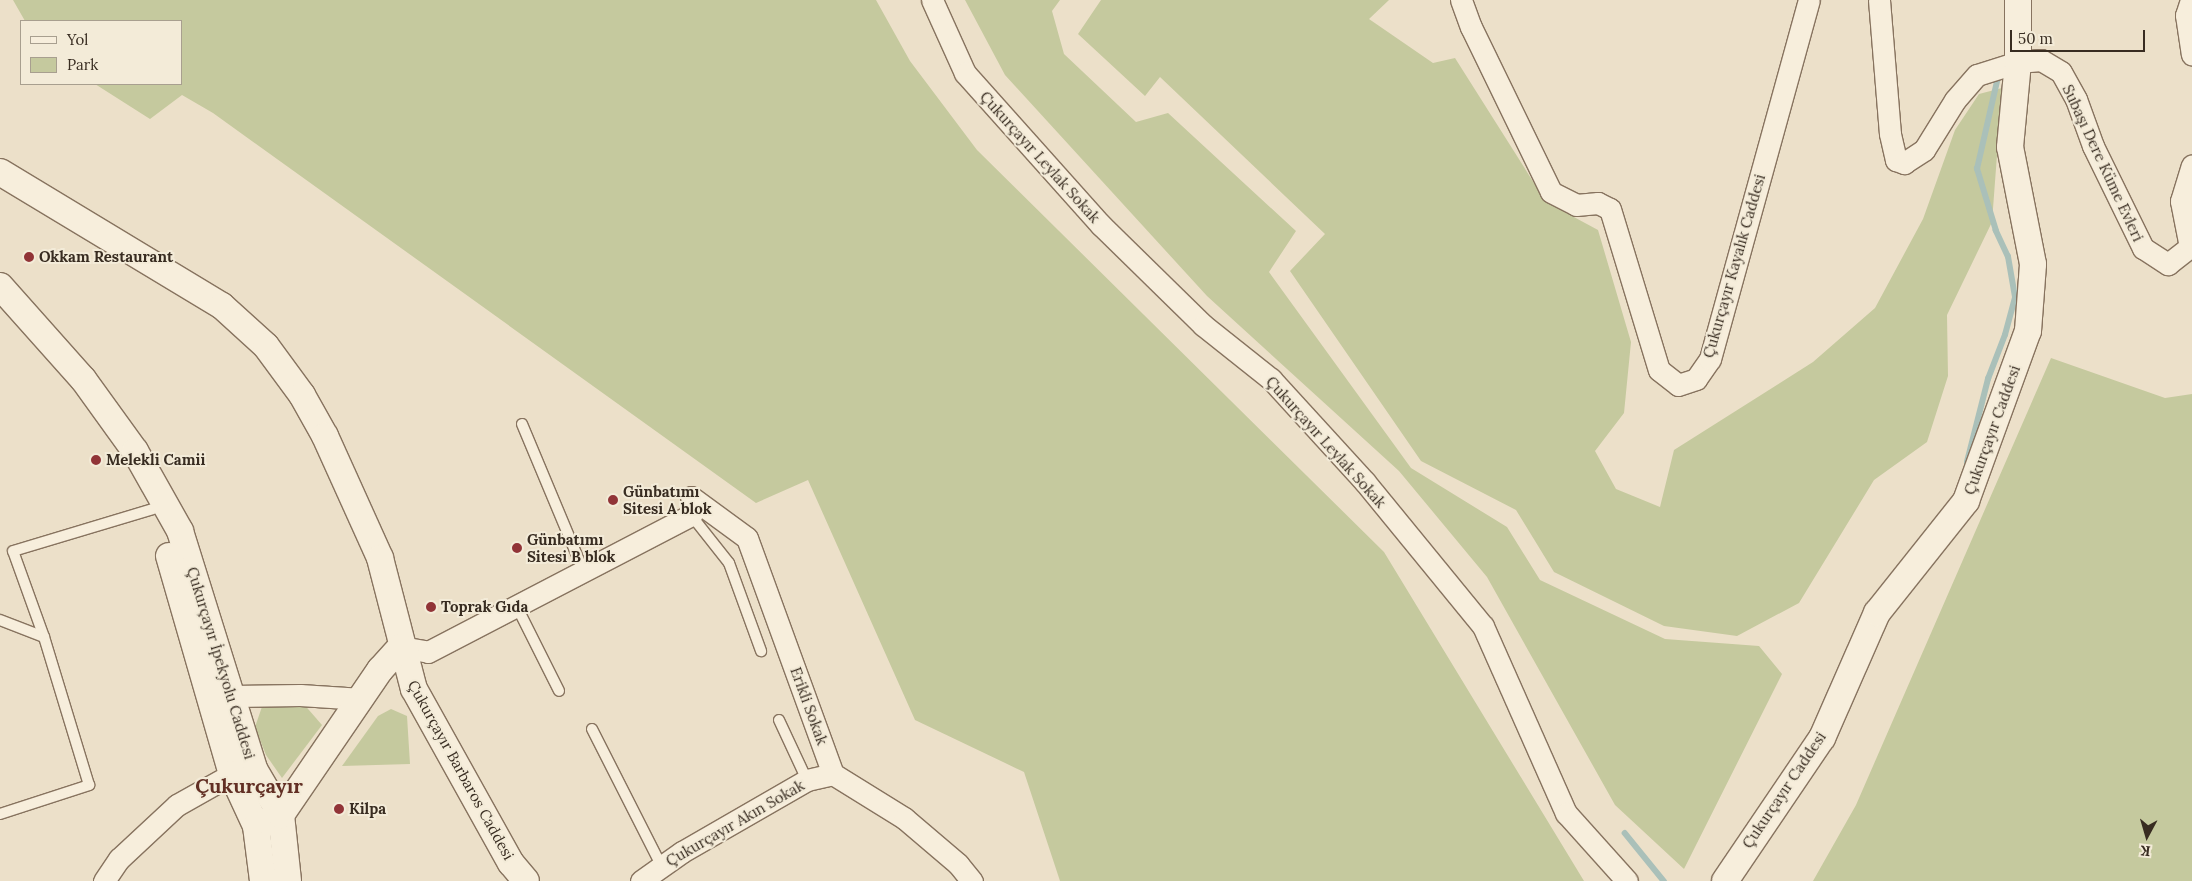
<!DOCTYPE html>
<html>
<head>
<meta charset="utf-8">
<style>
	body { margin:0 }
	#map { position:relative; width:2192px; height:881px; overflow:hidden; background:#ece0c9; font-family:Lora,serif }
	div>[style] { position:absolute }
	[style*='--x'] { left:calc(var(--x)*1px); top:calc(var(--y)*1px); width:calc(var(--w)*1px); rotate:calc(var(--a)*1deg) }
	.green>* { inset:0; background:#c5c99e }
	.stream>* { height:5.5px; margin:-2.75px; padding:0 2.75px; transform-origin:2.75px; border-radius:2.75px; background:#aac0b9 }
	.roads { filter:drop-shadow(1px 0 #87735f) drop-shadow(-1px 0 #87735f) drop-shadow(0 1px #87735f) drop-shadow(0 -1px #87735f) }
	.service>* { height:10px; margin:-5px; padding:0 5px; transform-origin:5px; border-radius:5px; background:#f7eedc }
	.minor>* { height:21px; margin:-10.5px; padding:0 10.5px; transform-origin:10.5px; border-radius:10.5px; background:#f7eedc }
	.tertiary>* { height:26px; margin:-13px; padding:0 13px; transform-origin:13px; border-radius:13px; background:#f7eedc }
	.dots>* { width:14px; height:14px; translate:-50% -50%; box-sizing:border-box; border:2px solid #f3ebd8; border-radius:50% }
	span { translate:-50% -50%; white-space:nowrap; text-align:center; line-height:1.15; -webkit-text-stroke:4px #f3ebd8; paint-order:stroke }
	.street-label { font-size:15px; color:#382c21 }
	.poi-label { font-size:15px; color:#382c21; font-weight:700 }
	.left { translate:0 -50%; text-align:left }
	.district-label { font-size:20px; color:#622f24; font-weight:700 }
	.legend { position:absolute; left:20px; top:20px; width:162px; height:65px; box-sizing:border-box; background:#f3ebd8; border:1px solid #a89f8f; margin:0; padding:6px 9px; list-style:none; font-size:15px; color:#382c21 }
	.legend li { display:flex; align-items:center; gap:10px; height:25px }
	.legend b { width:25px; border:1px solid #a89f8f }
	.north { position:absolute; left:2122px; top:811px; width:50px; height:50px; -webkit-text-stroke:4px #f3ebd8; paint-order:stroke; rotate:186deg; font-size:14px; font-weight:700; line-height:20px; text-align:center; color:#382c21 }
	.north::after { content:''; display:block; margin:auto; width:18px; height:22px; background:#382c21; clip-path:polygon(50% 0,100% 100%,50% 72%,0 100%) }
	.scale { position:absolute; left:2010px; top:30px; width:135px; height:22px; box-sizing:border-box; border:2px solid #382c21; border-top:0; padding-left:6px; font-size:15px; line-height:18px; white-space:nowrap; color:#382c21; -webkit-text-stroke:4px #f3ebd8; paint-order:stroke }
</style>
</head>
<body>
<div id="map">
	<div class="green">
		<div style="clip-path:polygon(13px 0,876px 0,910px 61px,977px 150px,1384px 552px,1584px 881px,1060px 881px,1024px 772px,915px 720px,808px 480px,756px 503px,213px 113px,182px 95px,150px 119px,95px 84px,181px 84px,181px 21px,25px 21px)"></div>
		<div style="clip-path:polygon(965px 0,1060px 0,1052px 11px,1064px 54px,1136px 122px,1168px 113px,1296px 231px,1269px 272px,1411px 468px,1507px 527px,1540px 580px,1665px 639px,1759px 646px,1782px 674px,1684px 869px,1615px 805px,1487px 577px,1399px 471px,1207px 296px,1005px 75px)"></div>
		<div style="clip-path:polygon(1101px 0,1389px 0,1369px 19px,1433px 63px,1455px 58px,1546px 202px,1598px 230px,1631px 342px,1624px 413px,1595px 451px,1616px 489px,1660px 507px,1674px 450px,1813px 362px,1875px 308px,1923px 219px,1955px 130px,1979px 94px,2002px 88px,1992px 222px,1947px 315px,1948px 376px,1927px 442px,1874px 480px,1799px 603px,1737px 636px,1664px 626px,1554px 572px,1516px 510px,1421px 461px,1290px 271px,1325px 234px,1160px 77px,1145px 96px,1078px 34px)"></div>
		<div style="clip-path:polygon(2051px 358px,2165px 398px,2192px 394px,2192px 881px,1813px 881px,1856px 805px)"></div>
		<div style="clip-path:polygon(265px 698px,302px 702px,322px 725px,282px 778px,266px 755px,255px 727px)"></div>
		<div style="clip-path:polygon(391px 709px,407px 716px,410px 764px,342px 766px,378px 716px)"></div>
	</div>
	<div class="stream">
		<div style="--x:1967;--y:462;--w:86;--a:-75.8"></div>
		<div style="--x:1988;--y:379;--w:47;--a:-68.9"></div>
		<div style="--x:2005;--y:335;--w:39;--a:-75"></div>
		<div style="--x:2015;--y:297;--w:41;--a:-99.9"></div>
		<div style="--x:2008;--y:257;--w:29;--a:-115"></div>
		<div style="--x:1996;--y:231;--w:65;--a:-107"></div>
		<div style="--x:1977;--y:169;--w:94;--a:-77.1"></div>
		<div style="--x:1625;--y:833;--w:62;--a:50.9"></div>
	</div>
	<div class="roads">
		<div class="service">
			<div style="--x:522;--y:424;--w:158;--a:67.3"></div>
			<div style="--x:691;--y:515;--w:61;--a:51.6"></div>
			<div style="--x:729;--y:563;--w:94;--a:70"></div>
			<div style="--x:516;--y:605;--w:96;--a:63.4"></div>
			<div style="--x:0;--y:620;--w:47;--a:21.1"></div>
			<div style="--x:779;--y:720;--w:66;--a:65"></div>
			<div style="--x:592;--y:729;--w:155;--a:63.1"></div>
			<div style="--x:0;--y:814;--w:94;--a:-18"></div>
			<div style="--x:89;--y:785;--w:155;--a:-106.9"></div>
			<div style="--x:44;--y:637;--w:91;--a:-109.8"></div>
			<div style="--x:13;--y:551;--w:146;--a:-16.7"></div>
		</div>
		<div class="minor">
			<div style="--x:932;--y:0;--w:80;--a:65.7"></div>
			<div style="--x:965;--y:73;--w:204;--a:48.2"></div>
			<div style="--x:1101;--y:225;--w:143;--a:44.4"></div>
			<div style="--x:1203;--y:325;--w:87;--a:38.5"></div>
			<div style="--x:1271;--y:379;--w:139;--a:47.6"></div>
			<div style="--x:1365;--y:482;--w:186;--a:50.7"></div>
			<div style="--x:1483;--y:626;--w:205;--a:66.1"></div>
			<div style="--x:1566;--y:813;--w:91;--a:48.1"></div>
			<div style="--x:1461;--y:0;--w:29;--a:70"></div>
			<div style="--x:1471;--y:27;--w:183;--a:64.1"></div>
			<div style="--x:1551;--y:192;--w:28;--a:27"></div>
			<div style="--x:1576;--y:205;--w:22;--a:-5"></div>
			<div style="--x:1598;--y:203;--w:13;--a:27"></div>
			<div style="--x:1610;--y:209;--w:168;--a:73.1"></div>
			<div style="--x:1659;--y:370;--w:24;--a:38"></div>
			<div style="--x:1678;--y:385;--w:19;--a:-18"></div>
			<div style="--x:1696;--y:379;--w:24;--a:-55"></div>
			<div style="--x:1710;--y:359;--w:372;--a:-74.6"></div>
			<div style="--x:1879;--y:0;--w:134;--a:85.3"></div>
			<div style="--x:1890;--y:134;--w:27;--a:77"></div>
			<div style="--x:1896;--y:160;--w:9;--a:21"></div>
			<div style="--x:1904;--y:163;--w:24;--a:-33"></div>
			<div style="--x:1924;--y:150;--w:59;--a:-58.2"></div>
			<div style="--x:1955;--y:100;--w:33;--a:-49"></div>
			<div style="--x:1977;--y:75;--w:43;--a:-17.6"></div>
			<div style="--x:2018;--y:62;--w:23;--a:-5"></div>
			<div style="--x:2041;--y:60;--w:23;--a:31"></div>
			<div style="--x:2061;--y:72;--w:31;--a:61"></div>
			<div style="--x:2076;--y:99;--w:50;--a:70.1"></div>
			<div style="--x:2093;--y:146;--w:114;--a:63.9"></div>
			<div style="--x:2143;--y:248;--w:30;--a:33"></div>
			<div style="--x:2168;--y:264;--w:28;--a:-38"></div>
			<div style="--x:2190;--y:247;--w:47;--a:-101.1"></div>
			<div style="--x:2181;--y:201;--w:37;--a:-73"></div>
			<div style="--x:2191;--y:0;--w:16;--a:108"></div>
			<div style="--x:2186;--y:15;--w:40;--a:81.5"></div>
			<div style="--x:691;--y:497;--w:69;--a:36.2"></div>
			<div style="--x:747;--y:538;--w:251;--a:70"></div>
			<div style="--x:833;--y:774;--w:84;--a:31.8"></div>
			<div style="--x:904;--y:818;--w:71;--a:40.4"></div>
			<div style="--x:958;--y:864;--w:22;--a:51"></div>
			<div style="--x:401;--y:647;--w:27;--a:10"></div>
			<div style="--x:428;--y:652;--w:297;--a:-27.5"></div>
			<div style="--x:233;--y:696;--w:67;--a:-0.9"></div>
			<div style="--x:300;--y:695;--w:62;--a:3.7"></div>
			<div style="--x:104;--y:881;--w:27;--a:-56"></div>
			<div style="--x:119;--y:859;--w:79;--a:-43"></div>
			<div style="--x:177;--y:805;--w:63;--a:-29.4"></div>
			<div style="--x:641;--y:881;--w:50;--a:-35.3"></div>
			<div style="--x:682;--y:852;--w:144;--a:-29.9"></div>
			<div style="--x:807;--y:780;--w:27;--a:-13"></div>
		</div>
		<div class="tertiary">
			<div style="--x:0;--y:172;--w:259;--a:31.1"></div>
			<div style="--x:222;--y:306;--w:59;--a:42.3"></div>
			<div style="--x:266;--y:346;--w:61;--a:53.7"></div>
			<div style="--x:302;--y:395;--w:47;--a:60.7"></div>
			<div style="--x:325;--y:436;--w:134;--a:65.7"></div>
			<div style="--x:380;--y:558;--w:135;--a:75.5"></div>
			<div style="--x:414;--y:689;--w:199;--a:60.9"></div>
			<div style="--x:511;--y:863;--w:23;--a:50"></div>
			<div style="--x:0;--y:286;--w:125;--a:48.3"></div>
			<div style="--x:83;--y:379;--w:89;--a:54.2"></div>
			<div style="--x:135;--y:451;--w:92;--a:60.6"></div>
			<div style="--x:180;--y:531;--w:249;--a:72.7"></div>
			<div style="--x:254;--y:769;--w:53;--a:59.6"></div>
			<div style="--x:281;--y:815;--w:66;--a:83.9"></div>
			<div style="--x:169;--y:556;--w:227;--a:73.9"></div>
			<div style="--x:232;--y:774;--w:57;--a:65.2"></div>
			<div style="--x:256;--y:826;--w:55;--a:82.7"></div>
			<div style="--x:267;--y:821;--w:15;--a:-23"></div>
			<div style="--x:281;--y:815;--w:176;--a:-55.7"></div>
			<div style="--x:380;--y:670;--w:31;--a:-48"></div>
			<div style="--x:1725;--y:881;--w:173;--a:-55.9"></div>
			<div style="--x:1822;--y:738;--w:137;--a:-66.3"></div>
			<div style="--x:1877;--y:613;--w:143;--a:-51.5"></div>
			<div style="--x:1966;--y:501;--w:181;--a:-70"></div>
			<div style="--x:2028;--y:331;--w:67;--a:-85.7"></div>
			<div style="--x:2033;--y:264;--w:119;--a:-101.1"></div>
			<div style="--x:2010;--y:147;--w:85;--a:-84.6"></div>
			<div style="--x:2018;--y:62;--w:62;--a:-90"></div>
		</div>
	</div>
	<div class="dots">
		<div style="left:29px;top:257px;background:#913437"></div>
		<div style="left:96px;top:460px;background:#913437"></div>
		<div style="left:613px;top:500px;background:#913437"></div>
		<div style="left:517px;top:548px;background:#913437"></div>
		<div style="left:431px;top:607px;background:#913437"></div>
		<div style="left:339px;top:809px;background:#913437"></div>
	</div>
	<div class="street-label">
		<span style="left:1040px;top:157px;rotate:48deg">Çukurçayır Leylak Sokak</span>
		<span style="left:2103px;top:163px;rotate:65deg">Subaşı Dere Küme Evleri</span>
		<span style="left:1734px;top:266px;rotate:-74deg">Çukurçayır Kayalık Caddesi</span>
		<span style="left:1992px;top:430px;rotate:-70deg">Çukurçayır Caddesi</span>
		<span style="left:1326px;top:442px;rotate:48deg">Çukurçayır Leylak Sokak</span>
		<span style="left:221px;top:663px;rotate:73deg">Çukurçayır İpekyolu Caddesi</span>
		<span style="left:809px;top:706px;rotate:70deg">Erikli Sokak</span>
		<span style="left:461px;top:770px;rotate:61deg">Çukurçayır Barbaros Caddesi</span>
		<span style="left:1784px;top:790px;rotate:-56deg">Çukurçayır Caddesi</span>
		<span style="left:735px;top:823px;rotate:-30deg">Çukurçayır Akın Sokak</span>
	</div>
	<div class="poi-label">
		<span class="left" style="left:39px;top:257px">Okkam Restaurant</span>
		<span class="left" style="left:106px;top:460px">Melekli Camii</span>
		<span class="left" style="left:623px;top:500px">Günbatımı<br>Sitesi A blok</span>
		<span class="left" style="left:527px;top:548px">Günbatımı<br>Sitesi B blok</span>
		<span class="left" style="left:441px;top:607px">Toprak Gıda</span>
		<span class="left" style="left:349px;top:809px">Kilpa</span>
	</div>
	<div class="district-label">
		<span style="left:249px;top:785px">Çukurçayır</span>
	</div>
	<ul class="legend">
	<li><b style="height:6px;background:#f7eedc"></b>Yol</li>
	<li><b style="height:14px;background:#c5c99e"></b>Park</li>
	</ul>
	<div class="north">K</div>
	<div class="scale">50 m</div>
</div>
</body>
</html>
